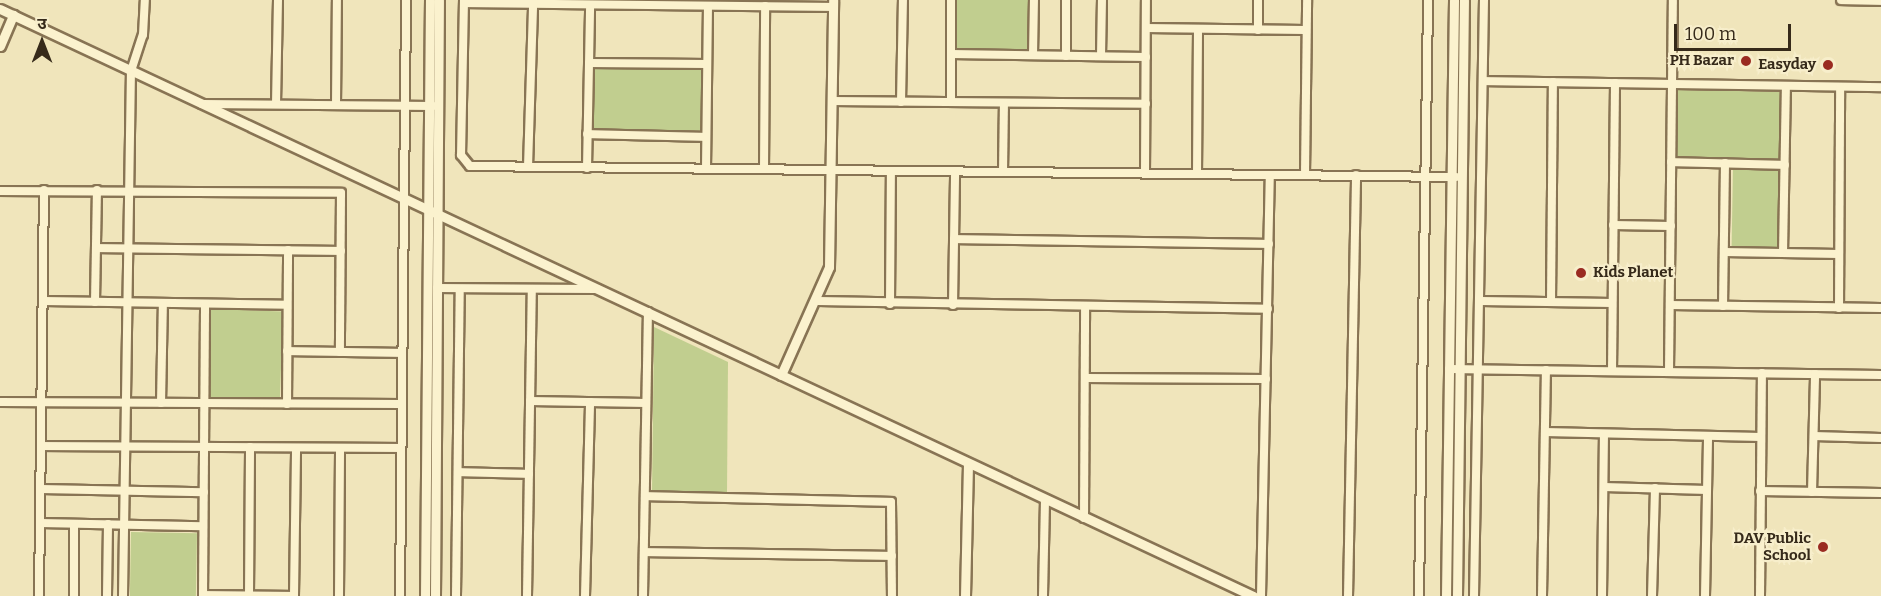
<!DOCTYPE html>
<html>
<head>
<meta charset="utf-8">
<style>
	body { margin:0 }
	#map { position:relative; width:1881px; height:596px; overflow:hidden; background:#f0e5bb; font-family:Bitter,"Noto Sans Devanagari",serif }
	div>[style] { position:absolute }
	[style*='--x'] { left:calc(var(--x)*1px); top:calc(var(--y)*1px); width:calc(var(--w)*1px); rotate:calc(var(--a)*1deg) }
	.green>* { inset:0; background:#c1ce8f; transform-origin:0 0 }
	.roads { filter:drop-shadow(2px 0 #887454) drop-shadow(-2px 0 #887454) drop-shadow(0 2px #887454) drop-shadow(0 -2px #887454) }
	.minor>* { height:8px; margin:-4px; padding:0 4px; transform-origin:4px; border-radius:4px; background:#fbf2ce }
	.tertiary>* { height:9px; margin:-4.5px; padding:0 4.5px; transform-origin:4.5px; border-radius:4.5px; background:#fbf2ce }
	.dots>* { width:16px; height:16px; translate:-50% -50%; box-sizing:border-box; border:3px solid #f7eecb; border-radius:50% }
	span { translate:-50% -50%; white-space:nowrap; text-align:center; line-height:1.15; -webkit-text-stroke:4.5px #f7eecb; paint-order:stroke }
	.poi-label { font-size:15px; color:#362a1a; font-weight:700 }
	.right { translate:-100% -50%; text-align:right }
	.left { translate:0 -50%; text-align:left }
	.north { position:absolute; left:12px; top:12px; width:60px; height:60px; -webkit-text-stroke:4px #f7eecb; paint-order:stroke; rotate:0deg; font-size:16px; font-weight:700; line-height:24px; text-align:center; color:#362a1a }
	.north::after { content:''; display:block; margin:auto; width:21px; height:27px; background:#362a1a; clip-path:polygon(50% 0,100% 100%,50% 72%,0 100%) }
	.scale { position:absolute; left:1674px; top:24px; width:117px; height:27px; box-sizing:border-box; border:3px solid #362a1a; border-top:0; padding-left:8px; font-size:18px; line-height:21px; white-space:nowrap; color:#362a1a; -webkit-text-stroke:4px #f7eecb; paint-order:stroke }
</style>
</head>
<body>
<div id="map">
	<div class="green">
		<div style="left:957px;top:0;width:72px;height:49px"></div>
		<div style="left:594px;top:68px;width:108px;height:61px;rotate:1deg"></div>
		<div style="left:1676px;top:90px;width:106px;height:68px;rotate:1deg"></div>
		<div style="left:1733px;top:167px;width:50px;height:81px;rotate:1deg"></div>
		<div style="left:211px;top:309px;width:72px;height:88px;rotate:2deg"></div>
		<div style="clip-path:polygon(654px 327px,728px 362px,727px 493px,652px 491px)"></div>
		<div style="left:131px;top:532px;width:66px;height:64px;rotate:1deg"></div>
	</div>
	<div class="roads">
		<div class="minor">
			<div style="--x:464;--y:0;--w:155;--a:91.1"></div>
			<div style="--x:461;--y:155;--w:14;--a:51"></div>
			<div style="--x:470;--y:166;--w:986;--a:0.64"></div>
			<div style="--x:1841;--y:0;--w:40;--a:1.4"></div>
			<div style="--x:464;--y:3;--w:369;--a:0.6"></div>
			<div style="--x:1146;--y:28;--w:159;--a:0.7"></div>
			<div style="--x:1258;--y:30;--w:30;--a:-90"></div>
			<div style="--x:951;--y:54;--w:195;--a:0.9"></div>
			<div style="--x:1033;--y:55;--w:55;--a:-89"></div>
			<div style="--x:1066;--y:56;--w:56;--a:-90"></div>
			<div style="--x:1101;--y:56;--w:56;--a:-89"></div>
			<div style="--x:589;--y:63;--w:118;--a:0.5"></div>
			<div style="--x:1483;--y:81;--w:398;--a:0.9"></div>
			<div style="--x:832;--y:101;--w:314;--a:0.5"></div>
			<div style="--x:901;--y:102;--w:102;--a:-88.9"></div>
			<div style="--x:951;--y:102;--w:102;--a:-90"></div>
			<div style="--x:202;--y:104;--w:231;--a:0.5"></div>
			<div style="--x:276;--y:104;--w:104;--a:-88.9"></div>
			<div style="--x:336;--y:105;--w:105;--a:-89.5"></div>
			<div style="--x:587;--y:134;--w:119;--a:1.4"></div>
			<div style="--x:1671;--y:162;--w:114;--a:1.5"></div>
			<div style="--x:528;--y:167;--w:163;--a:-88.2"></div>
			<div style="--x:587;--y:168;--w:163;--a:-88.9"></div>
			<div style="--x:706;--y:169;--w:163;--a:-89.3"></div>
			<div style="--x:764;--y:169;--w:163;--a:-89.6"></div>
			<div style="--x:1003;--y:172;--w:69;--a:-89.2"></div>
			<div style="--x:1145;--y:174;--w:174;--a:-89.7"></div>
			<div style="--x:1197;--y:174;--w:145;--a:-89.6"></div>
			<div style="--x:1305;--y:174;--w:174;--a:-89.3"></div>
			<div style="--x:0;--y:191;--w:341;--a:0.3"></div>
			<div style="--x:341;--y:193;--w:159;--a:90.4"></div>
			<div style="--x:1613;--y:225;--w:58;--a:1"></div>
			<div style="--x:954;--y:239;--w:315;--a:0.9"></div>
			<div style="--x:96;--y:248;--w:245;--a:0.7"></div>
			<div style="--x:1724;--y:252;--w:115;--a:1"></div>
			<div style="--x:1783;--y:253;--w:167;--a:-89"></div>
			<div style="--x:437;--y:288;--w:160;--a:0.4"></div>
			<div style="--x:44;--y:301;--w:243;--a:0.9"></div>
			<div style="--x:818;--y:301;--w:450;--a:1"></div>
			<div style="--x:1481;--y:301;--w:131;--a:0.9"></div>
			<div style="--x:95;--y:302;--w:112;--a:-89"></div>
			<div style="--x:1551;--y:302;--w:220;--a:-89.5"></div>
			<div style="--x:890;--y:304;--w:133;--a:-89.6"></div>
			<div style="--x:953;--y:305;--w:133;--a:-89.1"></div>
			<div style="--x:1670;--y:305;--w:211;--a:0.8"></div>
			<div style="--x:1723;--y:306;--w:143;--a:-89.2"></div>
			<div style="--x:1839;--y:308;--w:221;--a:-89.7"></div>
			<div style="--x:287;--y:351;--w:115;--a:1"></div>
			<div style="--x:1449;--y:369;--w:432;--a:0.8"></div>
			<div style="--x:1612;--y:371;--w:288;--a:-89.4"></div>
			<div style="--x:1669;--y:372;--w:372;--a:-89.4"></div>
			<div style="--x:1085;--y:378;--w:181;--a:0.3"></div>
			<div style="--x:530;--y:401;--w:116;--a:1"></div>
			<div style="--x:0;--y:402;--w:401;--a:0.3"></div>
			<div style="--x:161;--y:403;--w:100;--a:-88.9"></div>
			<div style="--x:287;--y:404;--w:154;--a:-89.6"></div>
			<div style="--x:1545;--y:432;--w:216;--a:1.3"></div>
			<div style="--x:1814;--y:436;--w:67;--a:1.7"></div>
			<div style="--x:42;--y:446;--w:359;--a:0.3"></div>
			<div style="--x:458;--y:472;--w:71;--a:1.6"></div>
			<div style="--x:1604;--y:487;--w:103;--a:1.7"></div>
			<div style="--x:41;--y:489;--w:163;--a:1.1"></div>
			<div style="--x:1760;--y:491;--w:121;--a:0.9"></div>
			<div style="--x:1812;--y:492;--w:118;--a:-88.5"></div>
			<div style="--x:645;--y:496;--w:246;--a:1.4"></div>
			<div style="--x:891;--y:502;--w:94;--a:89.4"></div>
			<div style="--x:1084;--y:518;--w:212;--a:-89.7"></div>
			<div style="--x:40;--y:523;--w:163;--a:1.1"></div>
			<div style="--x:644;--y:552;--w:248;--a:0.9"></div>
			<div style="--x:203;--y:595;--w:91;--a:0.6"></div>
			<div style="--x:249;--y:595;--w:148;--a:-89.6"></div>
			<div style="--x:39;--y:596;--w:406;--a:-89.3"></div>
			<div style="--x:74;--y:596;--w:72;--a:-90"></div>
			<div style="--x:107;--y:596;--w:72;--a:-89.2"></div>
			<div style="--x:123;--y:596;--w:525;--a:-89.13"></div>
			<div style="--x:131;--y:71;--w:38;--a:-72"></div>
			<div style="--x:143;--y:35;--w:35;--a:-87"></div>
			<div style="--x:203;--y:596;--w:292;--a:-89.6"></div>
			<div style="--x:294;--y:596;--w:148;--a:-89.2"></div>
			<div style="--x:339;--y:596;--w:148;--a:-89.6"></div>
			<div style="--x:400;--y:596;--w:596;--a:-89.42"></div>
			<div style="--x:456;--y:596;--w:307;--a:-89.3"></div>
			<div style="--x:527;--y:596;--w:306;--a:-89.1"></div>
			<div style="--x:585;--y:596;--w:194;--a:-88.5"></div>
			<div style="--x:643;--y:596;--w:284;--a:-89"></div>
			<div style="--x:1043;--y:596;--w:96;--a:-88.8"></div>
			<div style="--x:1261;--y:596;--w:421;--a:-88.8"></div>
			<div style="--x:1348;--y:596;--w:421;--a:-88.9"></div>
			<div style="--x:1419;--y:596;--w:596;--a:-89.13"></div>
			<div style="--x:1474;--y:596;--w:596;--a:-89.04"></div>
			<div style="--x:1542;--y:596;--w:226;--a:-89"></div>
			<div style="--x:1602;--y:596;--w:162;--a:-89.3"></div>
			<div style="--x:1652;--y:596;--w:108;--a:-88.4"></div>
			<div style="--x:1705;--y:596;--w:160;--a:-88.9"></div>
			<div style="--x:1760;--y:596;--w:223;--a:-89.5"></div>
		</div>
		<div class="tertiary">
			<div style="--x:0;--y:9;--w:1384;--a:25.1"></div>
			<div style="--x:0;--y:46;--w:34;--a:-67"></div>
			<div style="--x:781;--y:375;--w:118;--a:-66"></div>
			<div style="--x:829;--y:267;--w:267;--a:-89.1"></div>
			<div style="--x:425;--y:596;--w:596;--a:-89.52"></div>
			<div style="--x:435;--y:596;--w:596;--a:-89.62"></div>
			<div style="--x:965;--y:596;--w:132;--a:-88.7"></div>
			<div style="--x:1446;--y:596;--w:596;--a:-89.23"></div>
			<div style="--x:1457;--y:596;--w:596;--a:-89.33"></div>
		</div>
	</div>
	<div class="dots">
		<div style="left:1746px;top:61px;background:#9a2b21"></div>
		<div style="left:1828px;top:65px;background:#9a2b21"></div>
		<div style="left:1581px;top:273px;background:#9a2b21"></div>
		<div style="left:1823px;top:547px;background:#9a2b21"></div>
	</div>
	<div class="poi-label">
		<span class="right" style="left:1734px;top:61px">PH Bazar</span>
		<span class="right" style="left:1816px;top:65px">Easyday</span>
		<span class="left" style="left:1593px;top:273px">Kids Planet</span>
		<span class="right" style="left:1811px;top:547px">DAV Public<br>School</span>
	</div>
	<div class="north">उ</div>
	<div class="scale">100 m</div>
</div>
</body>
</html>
